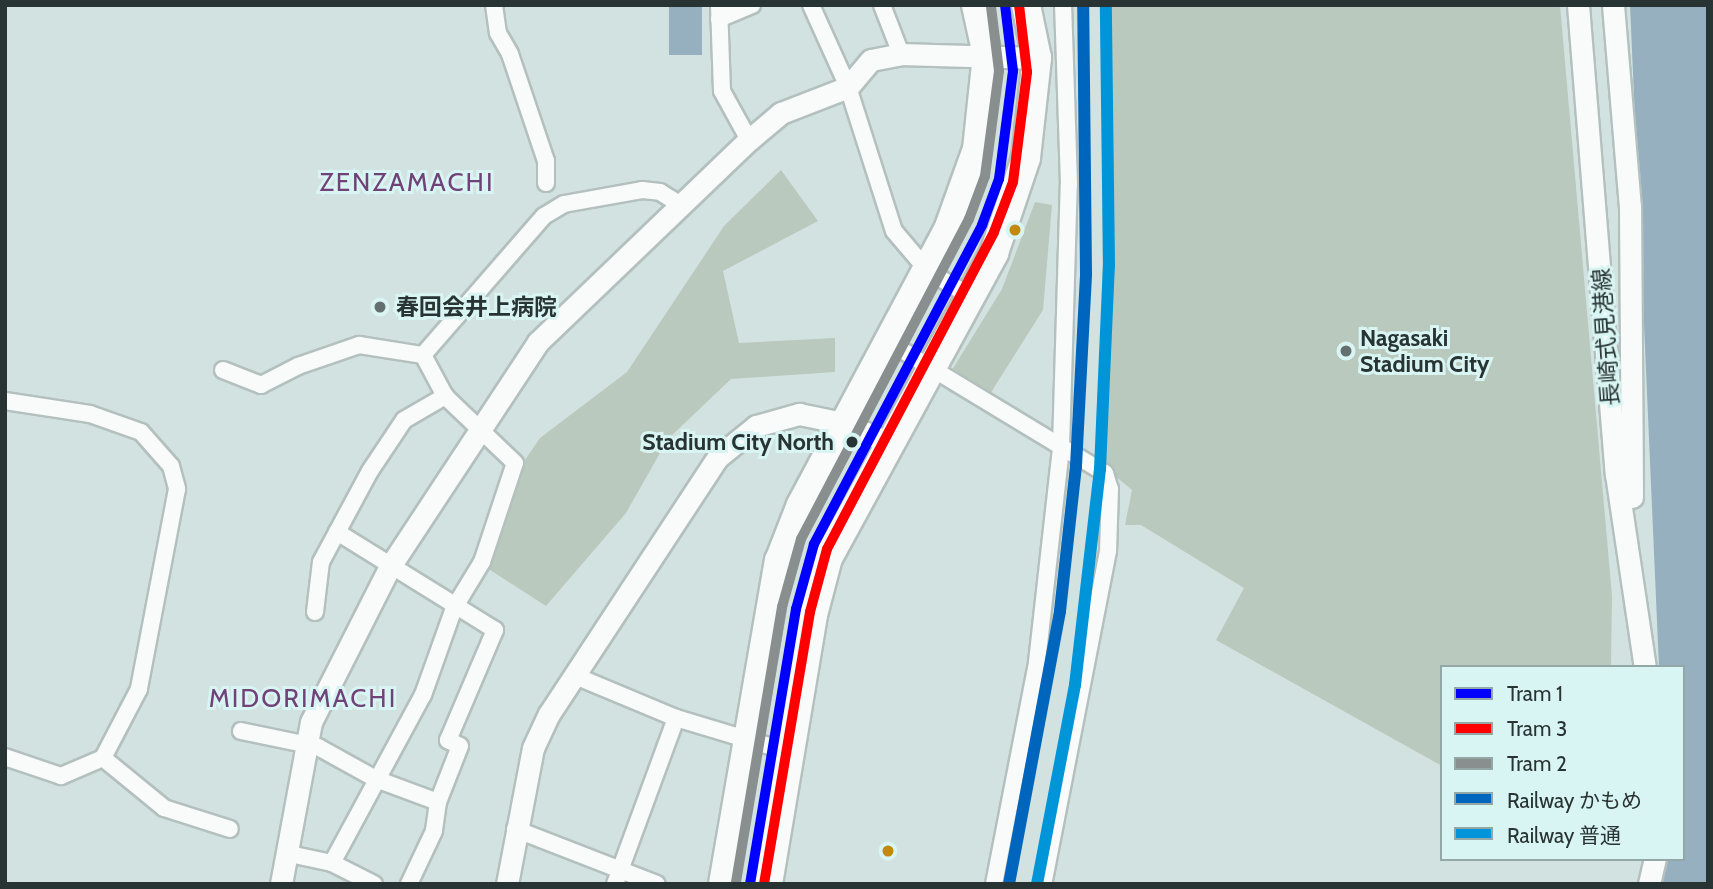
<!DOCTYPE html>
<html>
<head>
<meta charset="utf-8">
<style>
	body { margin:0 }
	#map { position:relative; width:1713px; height:889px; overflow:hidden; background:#d2e2e0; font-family:Cabin,"Noto Sans JP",sans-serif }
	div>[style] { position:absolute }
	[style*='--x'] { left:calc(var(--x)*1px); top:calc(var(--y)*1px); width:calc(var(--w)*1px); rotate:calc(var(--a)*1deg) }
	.green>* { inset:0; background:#bac9bd }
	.water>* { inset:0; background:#96b0c0; transform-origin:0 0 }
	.roads { filter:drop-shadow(2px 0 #b3c0be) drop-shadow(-2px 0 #b3c0be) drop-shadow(0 2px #b3c0be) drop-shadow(0 -2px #b3c0be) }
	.street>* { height:16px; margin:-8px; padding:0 8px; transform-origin:8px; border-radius:8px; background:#f8fbfa }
	.secondary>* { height:21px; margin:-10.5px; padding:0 10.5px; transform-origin:10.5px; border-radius:10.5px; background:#f8fbfa }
	.highway>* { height:28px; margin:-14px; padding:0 14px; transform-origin:14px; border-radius:14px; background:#f8fbfa }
	.rail-1>* { height:12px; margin:-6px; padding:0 6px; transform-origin:6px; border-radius:6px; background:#0065bd }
	.rail-2>* { height:12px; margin:-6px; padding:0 6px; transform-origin:6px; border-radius:6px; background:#0095d9 }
	.tram-1>* { height:10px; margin:-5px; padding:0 5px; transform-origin:5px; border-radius:5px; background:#00f }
	.tram-2>* { height:10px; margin:-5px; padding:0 5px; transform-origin:5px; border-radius:5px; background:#f00 }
	.tram-3>* { height:10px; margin:-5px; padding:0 5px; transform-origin:5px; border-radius:5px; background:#898f8f }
	.dots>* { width:19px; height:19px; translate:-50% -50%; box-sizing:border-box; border:4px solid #d9f5f3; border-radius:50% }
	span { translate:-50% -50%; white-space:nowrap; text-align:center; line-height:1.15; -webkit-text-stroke:6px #d9f5f3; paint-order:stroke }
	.poi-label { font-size:23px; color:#283333; font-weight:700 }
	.left { translate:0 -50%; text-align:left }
	.street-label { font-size:23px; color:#283333 }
	.stop-label { font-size:23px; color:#283333; font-weight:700 }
	.right { translate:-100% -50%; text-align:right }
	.quarter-label { font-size:26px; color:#704278; letter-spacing:2px }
	.frame { position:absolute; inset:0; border:7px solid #283333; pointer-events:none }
	.legend { position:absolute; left:1440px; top:665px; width:245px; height:196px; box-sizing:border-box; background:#d9f5f3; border:2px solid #92a7a6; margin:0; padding:9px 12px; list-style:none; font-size:21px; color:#283333 }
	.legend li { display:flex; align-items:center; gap:14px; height:35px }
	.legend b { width:35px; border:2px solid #92a7a6 }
</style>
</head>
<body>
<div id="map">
	<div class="green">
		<div style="clip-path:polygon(1102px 5px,1560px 5px,1612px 596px,1611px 667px,1442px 667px,1442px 766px,1216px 640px,1244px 588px,1141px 525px,1125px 525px,1132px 490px,1103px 466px)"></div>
		<div style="clip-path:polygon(781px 170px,818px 221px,723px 271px,739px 343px,835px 338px,835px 372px,731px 379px,668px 439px,626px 513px,546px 606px,487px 568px,525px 460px,540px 438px,627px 372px,724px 226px)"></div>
		<div style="clip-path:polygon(1035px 202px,1052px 205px,1043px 310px,990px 394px,952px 370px,1002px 289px)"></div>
	</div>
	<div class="water">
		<div style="left:669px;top:5px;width:33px;height:50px"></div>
		<div style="clip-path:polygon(1630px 5px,1708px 5px,1708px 884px,1651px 884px,1663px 859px,1683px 859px,1683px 667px,1659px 667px)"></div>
	</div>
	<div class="roads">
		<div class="street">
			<div style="--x:494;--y:5;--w:28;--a:82"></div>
			<div style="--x:498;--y:33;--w:24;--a:60"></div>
			<div style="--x:510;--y:54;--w:113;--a:71.4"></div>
			<div style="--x:546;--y:161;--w:22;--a:90"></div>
			<div style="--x:719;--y:5;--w:86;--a:88"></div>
			<div style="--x:722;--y:91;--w:56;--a:61.1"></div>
			<div style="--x:811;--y:5;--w:90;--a:65.7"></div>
			<div style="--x:848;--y:87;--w:151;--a:72.3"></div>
			<div style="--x:894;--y:231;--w:52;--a:49.6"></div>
			<div style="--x:928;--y:271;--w:49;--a:30.8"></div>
			<div style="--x:882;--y:5;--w:53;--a:68.8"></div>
			<div style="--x:719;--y:19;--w:36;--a:-23"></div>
			<div style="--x:890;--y:343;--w:251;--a:31.2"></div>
			<div style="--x:1105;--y:473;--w:17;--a:73"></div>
			<div style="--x:1110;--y:489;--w:62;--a:91.8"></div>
			<div style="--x:1108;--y:551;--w:339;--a:101"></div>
			<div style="--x:223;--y:370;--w:41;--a:21.5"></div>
			<div style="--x:261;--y:385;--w:42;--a:-27.2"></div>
			<div style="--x:298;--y:366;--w:65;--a:-19"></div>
			<div style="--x:359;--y:345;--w:65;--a:8.9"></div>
			<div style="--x:423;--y:355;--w:184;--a:-49"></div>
			<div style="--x:544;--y:216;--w:23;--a:-31"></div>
			<div style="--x:564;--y:204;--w:79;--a:-10.2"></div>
			<div style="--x:642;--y:190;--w:18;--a:6"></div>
			<div style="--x:660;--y:192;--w:26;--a:32"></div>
			<div style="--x:5;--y:401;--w:86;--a:8.7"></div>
			<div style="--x:90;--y:414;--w:54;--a:19.4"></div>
			<div style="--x:141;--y:432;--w:45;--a:48.6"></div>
			<div style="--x:171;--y:466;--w:24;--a:75"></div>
			<div style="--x:177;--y:489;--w:204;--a:100.8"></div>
			<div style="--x:139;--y:689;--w:78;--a:117.6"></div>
			<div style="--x:103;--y:758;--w:46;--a:156.8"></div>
			<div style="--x:61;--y:776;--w:59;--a:-161.3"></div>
			<div style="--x:337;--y:532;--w:186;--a:31.8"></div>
			<div style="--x:495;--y:630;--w:120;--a:113.1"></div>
			<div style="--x:448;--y:740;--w:13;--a:27"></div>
			<div style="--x:460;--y:746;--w:60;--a:111.4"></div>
			<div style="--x:438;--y:802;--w:29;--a:98"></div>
			<div style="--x:434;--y:831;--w:59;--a:115.3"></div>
			<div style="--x:315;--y:612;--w:50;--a:-83.2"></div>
			<div style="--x:321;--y:562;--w:103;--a:-61.7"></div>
			<div style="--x:370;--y:471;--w:61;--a:-56.3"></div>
			<div style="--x:404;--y:420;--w:48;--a:-30.3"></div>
			<div style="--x:573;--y:675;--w:112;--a:22.7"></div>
			<div style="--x:676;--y:718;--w:122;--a:16.7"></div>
			<div style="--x:241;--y:731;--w:79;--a:11.7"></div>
			<div style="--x:318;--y:747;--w:66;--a:28.9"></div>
			<div style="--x:376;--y:779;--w:66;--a:20.4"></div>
			<div style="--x:103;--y:758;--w:79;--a:39.3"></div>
			<div style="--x:164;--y:808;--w:69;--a:17.7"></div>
			<div style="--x:515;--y:829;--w:152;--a:21.2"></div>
			<div style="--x:285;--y:853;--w:48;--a:12"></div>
			<div style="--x:332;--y:863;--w:47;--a:26.6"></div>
			<div style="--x:332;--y:863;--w:191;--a:-61.6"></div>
			<div style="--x:423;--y:695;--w:92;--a:-70.4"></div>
			<div style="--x:454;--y:608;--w:54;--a:-58.7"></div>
			<div style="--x:482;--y:562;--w:104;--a:-71.6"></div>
			<div style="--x:515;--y:463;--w:97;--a:-136.3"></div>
			<div style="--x:445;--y:396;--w:47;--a:-118.2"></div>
			<div style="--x:615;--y:884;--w:177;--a:-69.8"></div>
			<div style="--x:994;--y:884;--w:226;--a:-79"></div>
			<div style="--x:1037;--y:662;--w:216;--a:-83.6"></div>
			<div style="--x:1061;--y:447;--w:263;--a:-88.3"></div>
			<div style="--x:1069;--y:184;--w:179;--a:-91.9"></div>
		</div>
		<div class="secondary">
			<div style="--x:1578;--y:5;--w:471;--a:85.4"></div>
			<div style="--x:1616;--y:474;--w:195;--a:81.5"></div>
			<div style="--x:1613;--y:5;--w:202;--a:85.2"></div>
			<div style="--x:1630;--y:206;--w:291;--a:89.6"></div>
			<div style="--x:281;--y:884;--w:165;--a:-79.5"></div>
			<div style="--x:311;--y:722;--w:173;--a:-63.1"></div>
			<div style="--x:389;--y:568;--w:271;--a:-56.6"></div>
			<div style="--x:538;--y:342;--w:292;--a:-43.8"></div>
			<div style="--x:749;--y:140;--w:42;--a:-40.2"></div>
			<div style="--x:781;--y:113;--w:72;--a:-21.2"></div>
			<div style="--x:848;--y:87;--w:35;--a:-50"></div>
			<div style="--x:871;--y:60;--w:31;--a:-11"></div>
			<div style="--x:901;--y:54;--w:136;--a:1.7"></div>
			<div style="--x:507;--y:884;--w:138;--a:-79.2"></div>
			<div style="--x:533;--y:748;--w:38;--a:-65"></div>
			<div style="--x:549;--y:714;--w:308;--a:-56.7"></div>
			<div style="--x:718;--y:457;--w:49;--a:-39.2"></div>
			<div style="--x:756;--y:426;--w:45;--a:-15.6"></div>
			<div style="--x:799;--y:414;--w:45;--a:11.6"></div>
			<div style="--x:843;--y:423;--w:48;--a:23.4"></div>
			<div style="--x:1649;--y:884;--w:26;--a:-77"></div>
		</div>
		<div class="highway">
			<div style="--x:723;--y:884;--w:328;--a:-80.2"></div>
			<div style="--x:779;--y:561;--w:60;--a:-68.6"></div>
			<div style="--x:801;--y:505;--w:312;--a:-61.9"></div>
			<div style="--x:948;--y:230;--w:86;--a:-70.3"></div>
			<div style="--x:977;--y:149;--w:95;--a:-83.9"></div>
			<div style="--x:987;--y:55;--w:51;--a:-102.4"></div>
			<div style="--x:768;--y:884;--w:273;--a:-80.5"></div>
			<div style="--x:813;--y:615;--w:59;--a:-75.3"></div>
			<div style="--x:828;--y:558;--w:347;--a:-61.4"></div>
			<div style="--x:994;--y:253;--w:100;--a:-71.4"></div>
			<div style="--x:1026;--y:158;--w:101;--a:-83.7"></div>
			<div style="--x:1037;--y:58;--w:54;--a:-101.7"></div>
		</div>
	</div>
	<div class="rail-1">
		<div style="--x:1009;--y:884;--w:278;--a:-79.4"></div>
		<div style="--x:1060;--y:611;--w:146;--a:-83.7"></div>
		<div style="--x:1076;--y:466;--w:193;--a:-87"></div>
		<div style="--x:1086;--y:273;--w:268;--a:-90.6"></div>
	</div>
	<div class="rail-2">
		<div style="--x:1037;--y:884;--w:203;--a:-79.2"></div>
		<div style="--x:1075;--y:685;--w:217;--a:-83.4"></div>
		<div style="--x:1100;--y:469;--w:203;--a:-87.5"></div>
		<div style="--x:1109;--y:266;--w:261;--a:-90.7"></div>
	</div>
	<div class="tram-1">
		<div style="--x:750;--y:884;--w:279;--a:-80.5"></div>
		<div style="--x:796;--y:609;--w:67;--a:-74.5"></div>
		<div style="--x:814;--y:544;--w:361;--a:-62.2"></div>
		<div style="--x:982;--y:225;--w:49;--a:-69.7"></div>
		<div style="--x:999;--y:179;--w:109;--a:-82.6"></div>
		<div style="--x:1013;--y:71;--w:66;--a:-96.9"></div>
	</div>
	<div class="tram-2">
		<div style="--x:764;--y:884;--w:276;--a:-80.4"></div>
		<div style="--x:810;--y:612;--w:65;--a:-74.9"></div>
		<div style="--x:827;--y:549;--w:358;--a:-62.2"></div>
		<div style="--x:994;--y:232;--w:53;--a:-69.2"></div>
		<div style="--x:1013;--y:182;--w:111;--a:-82.7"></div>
		<div style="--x:1027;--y:72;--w:67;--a:-96.8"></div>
	</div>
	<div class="tram-3">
		<div style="--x:736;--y:882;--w:279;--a:-80.5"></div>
		<div style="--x:782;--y:607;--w:71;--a:-74.4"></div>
		<div style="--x:801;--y:539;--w:361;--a:-62.3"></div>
		<div style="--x:969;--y:219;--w:46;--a:-69.6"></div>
		<div style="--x:985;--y:176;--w:106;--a:-82.4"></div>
		<div style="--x:999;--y:71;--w:64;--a:-97.1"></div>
	</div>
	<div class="dots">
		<div style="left:1015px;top:230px;background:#c3890d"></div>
		<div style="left:380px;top:307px;background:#647070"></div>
		<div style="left:1346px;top:351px;background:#647070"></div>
		<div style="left:852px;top:442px;background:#283333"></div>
		<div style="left:888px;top:851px;background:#c3890d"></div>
	</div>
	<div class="poi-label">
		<span class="left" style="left:396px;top:307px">春回会井上病院</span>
		<span class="left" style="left:1360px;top:351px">Nagasaki<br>Stadium City</span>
	</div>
	<div class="street-label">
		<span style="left:1606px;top:337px;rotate:-94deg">長崎式見港線</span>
	</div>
	<div class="stop-label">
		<span class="right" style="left:834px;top:442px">Stadium City North</span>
	</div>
	<div class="quarter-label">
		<span style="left:407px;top:183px">ZENZAMACHI</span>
		<span style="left:303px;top:699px">MIDORIMACHI</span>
	</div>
	<div class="frame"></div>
	<ul class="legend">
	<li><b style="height:9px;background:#00f"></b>Tram 1</li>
	<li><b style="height:9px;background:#f00"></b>Tram 3</li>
	<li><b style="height:9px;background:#898f8f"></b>Tram 2</li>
	<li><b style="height:9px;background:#0065bd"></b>Railway かもめ</li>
	<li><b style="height:9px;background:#0095d9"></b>Railway 普通</li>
	</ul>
</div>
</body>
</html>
